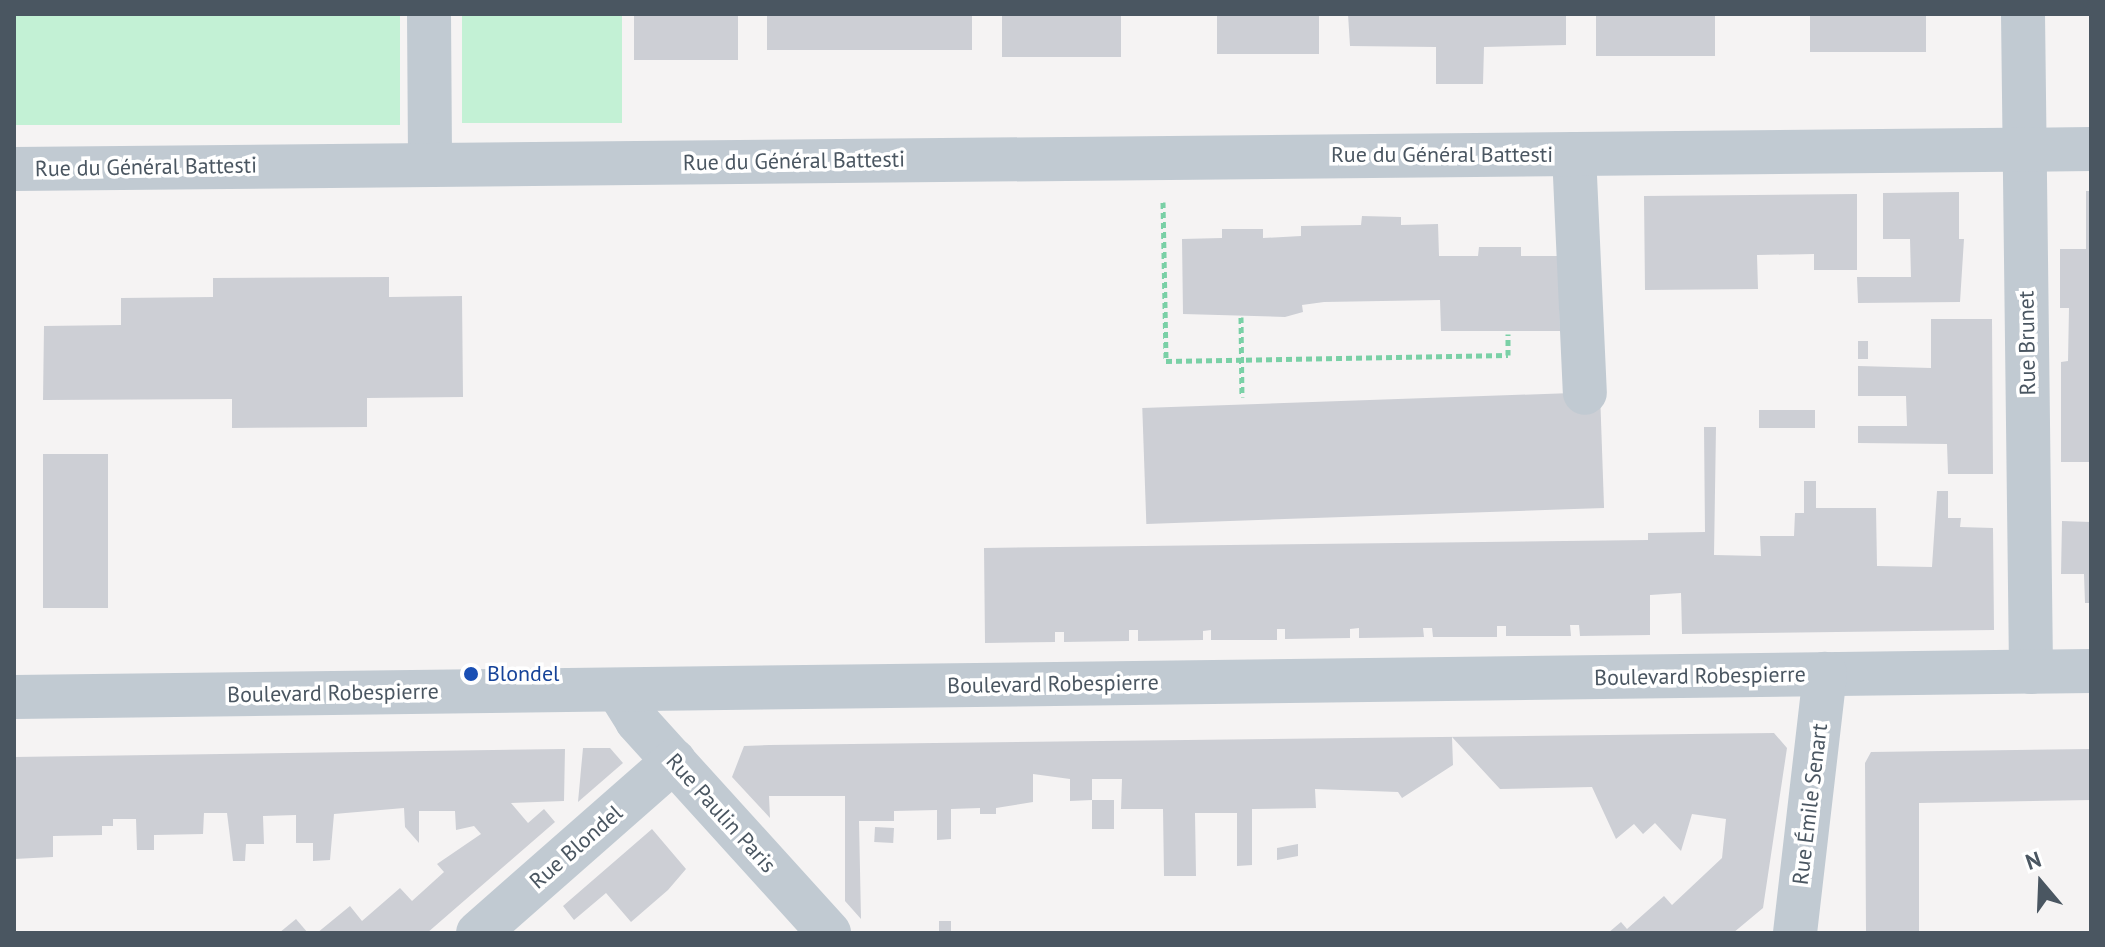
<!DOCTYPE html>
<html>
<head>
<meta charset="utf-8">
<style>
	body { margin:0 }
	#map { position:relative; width:2105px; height:947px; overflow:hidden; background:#f5f3f3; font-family:"PT Sans",sans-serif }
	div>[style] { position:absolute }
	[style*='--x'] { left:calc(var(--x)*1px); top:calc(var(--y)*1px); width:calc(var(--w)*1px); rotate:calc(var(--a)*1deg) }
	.green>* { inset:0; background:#c3f1d5; transform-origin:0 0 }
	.building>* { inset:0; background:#cdcfd5; transform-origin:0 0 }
	.path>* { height:5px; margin-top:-2.5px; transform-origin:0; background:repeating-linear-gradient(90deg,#7ad0a6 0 6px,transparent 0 10px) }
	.minor>* { height:44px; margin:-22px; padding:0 22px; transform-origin:22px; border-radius:22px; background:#c1cad2 }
	.dots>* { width:22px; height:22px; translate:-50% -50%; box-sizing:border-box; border:4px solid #fff; border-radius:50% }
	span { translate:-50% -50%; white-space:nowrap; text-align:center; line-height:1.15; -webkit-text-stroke:7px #fff; paint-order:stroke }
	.street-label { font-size:22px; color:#4a5661 }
	.transit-label { font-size:22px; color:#164399 }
	.left { translate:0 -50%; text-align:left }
	.frame { position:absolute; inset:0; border:16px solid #4a5661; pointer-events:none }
	.north { position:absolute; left:2001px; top:843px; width:80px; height:80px; -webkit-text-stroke:6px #fff; paint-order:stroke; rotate:341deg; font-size:22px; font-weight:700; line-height:32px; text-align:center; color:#4a5661 }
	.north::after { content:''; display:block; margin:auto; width:28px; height:36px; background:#4a5661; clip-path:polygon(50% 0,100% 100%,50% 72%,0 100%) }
</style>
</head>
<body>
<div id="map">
	<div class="green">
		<div style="left:15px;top:14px;width:385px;height:111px"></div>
		<div style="left:462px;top:14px;width:160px;height:109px"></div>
	</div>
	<div class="building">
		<div style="left:634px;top:14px;width:104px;height:46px"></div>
		<div style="left:767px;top:14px;width:205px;height:36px"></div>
		<div style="left:1002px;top:14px;width:119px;height:43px"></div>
		<div style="left:1217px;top:14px;width:102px;height:40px"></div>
		<div style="clip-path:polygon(1348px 14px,1566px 14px,1566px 45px,1484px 47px,1483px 84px,1436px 84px,1436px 47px,1350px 46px)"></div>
		<div style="left:1596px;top:14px;width:119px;height:42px"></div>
		<div style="left:1810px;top:14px;width:116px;height:38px"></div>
		<div style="clip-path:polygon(2086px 191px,2091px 191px,2091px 462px,2061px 462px,2061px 362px,2068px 361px,2069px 308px,2060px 308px,2060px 249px,2086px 249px)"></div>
		<div style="clip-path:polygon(1959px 192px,1959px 239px,1964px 239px,1960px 302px,1858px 303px,1857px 277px,1911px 277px,1910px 239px,1883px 239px,1883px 193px)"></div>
		<div style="clip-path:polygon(1857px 194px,1857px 270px,1814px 270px,1814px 254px,1757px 255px,1758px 289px,1645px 290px,1644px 196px)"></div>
		<div style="clip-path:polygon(1362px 216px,1401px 217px,1401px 225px,1438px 224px,1439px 256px,1478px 256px,1479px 247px,1521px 247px,1521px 256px,1559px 256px,1560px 331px,1441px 331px,1440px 300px,1324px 302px,1302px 305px,1303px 312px,1285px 317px,1183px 314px,1182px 239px,1222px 238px,1222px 229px,1263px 229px,1263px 238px,1301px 236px,1301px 226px,1361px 225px)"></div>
		<div style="clip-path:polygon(389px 277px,389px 297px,462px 296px,463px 397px,367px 398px,367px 427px,232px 428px,232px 399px,43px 400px,44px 326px,121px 325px,121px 298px,213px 297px,213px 278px)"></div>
		<div style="clip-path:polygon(1931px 319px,1992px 319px,1993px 474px,1948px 474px,1947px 444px,1858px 443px,1858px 426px,1907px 426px,1906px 396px,1858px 396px,1858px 366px,1931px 368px)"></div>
		<div style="left:1858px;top:341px;width:10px;height:18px"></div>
		<div style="left:1600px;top:392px;width:116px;height:458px;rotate:88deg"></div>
		<div style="left:1759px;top:410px;width:56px;height:18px"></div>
		<div style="clip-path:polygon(1704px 427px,1716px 427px,1714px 555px,1761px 556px,1760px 536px,1794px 536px,1795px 513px,1804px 513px,1804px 481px,1816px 481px,1816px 508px,1876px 508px,1877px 566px,1932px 567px,1937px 491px,1948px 491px,1948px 518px,1961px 518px,1960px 527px,1993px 528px,1994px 630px,1682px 634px,1681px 593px,1650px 595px,1650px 635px,1580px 636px,1579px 625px,1570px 625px,1571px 636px,1506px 636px,1506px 626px,1497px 626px,1497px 637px,1433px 637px,1432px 628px,1423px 628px,1424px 637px,1359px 638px,1359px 628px,1350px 629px,1350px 638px,1285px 639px,1285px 629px,1277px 629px,1277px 640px,1211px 640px,1211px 630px,1203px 631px,1203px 640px,1138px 641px,1138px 630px,1129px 630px,1129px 641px,1064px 642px,1064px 632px,1055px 632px,1055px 642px,985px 643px,984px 548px,1648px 540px,1648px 533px,1705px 532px)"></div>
		<div style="left:43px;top:454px;width:65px;height:154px"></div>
		<div style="clip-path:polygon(2062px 521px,2091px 522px,2091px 603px,2085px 603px,2084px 574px,2061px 574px)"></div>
		<div style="clip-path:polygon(1774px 733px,1787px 748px,1763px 908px,1733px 933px,1608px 933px,1621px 922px,1627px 929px,1664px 896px,1672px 905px,1722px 858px,1726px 819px,1692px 814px,1681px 851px,1655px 823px,1643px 834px,1634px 824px,1616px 839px,1592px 787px,1500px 789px,1452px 737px,1453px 765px,1402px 798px,1398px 792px,1315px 789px,1316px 808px,1252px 809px,1252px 865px,1237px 866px,1237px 813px,1195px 813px,1196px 876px,1164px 876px,1163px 809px,1121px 809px,1122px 779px,1092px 779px,1092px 800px,1070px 801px,1070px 779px,1033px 774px,1033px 802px,996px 808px,996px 814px,980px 814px,980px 808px,951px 809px,951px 839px,937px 840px,937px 810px,894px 811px,894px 821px,859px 821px,861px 919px,845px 901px,845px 796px,769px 796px,770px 818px,732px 777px,744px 746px,769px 745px)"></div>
		<div style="clip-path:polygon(583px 748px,610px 748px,623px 763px,578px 802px)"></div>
		<div style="clip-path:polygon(565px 749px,564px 801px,511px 803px,528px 823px,544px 809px,555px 822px,427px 933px,317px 933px,350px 906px,362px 921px,400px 888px,412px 901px,444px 872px,437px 864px,481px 834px,474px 826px,456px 830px,455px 811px,419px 811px,419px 843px,405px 827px,404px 808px,334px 814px,330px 860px,313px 861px,313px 843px,296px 843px,296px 815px,263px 816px,264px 844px,246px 844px,245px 861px,233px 861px,227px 813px,204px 813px,203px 834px,154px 835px,154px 850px,137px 850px,136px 819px,113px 819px,113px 826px,102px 826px,102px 835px,53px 836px,53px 857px,14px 859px,14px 757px)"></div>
		<div style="clip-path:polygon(2091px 749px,2091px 800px,1919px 803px,1919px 933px,1866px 933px,1865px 763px,1871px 752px)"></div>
		<div style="left:1092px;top:800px;width:22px;height:29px"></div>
		<div style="left:875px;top:827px;width:19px;height:15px;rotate:3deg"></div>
		<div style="clip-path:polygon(652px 829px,686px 869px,668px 890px,631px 922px,606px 893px,574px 920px,563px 906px)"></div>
		<div style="clip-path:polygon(1298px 844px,1298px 856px,1277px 860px,1277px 848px)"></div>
		<div style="clip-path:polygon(296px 919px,308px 933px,279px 933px)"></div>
		<div style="left:939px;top:921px;width:12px;height:12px"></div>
	</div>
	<div class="path">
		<div style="--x:1163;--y:202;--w:159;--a:88.9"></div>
		<div style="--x:1166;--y:361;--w:342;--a:-1"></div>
		<div style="--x:1508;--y:355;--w:21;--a:-90"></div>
		<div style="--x:1241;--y:317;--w:80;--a:89.3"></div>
	</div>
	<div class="minor">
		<div style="--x:429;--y:14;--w:150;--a:89.6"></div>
		<div style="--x:2023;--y:14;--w:658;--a:89.3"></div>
		<div style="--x:1574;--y:154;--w:239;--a:87.4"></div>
		<div style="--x:14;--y:169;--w:2077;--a:-0.55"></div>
		<div style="--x:618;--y:690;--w:36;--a:58"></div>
		<div style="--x:637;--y:721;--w:286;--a:47.8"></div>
		<div style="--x:14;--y:697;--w:2077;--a:-0.72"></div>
		<div style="--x:478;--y:933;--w:261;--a:-41.3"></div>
		<div style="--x:1795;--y:933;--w:261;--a:-83.4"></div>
	</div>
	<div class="dots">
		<div style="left:471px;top:674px;background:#1a4fb4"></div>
	</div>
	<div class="street-label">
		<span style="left:1442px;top:155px">Rue du Général Battesti</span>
		<span style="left:794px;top:161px;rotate:-1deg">Rue du Général Battesti</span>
		<span style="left:146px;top:167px;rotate:-1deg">Rue du Général Battesti</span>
		<span style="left:2027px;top:343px;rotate:-91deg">Rue Brunet</span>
		<span style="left:1700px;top:676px;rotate:-1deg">Boulevard Robespierre</span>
		<span style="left:1053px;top:684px;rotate:-1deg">Boulevard Robespierre</span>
		<span style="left:333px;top:693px;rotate:-1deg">Boulevard Robespierre</span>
		<span style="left:1810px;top:804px;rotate:-83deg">Rue Émile Senart</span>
		<span style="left:721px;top:813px;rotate:48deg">Rue Paulin Paris</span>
		<span style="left:576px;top:847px;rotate:-41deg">Rue Blondel</span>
	</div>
	<div class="transit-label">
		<span class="left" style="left:487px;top:674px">Blondel</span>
	</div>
	<div class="frame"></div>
	<div class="north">N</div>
</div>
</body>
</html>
